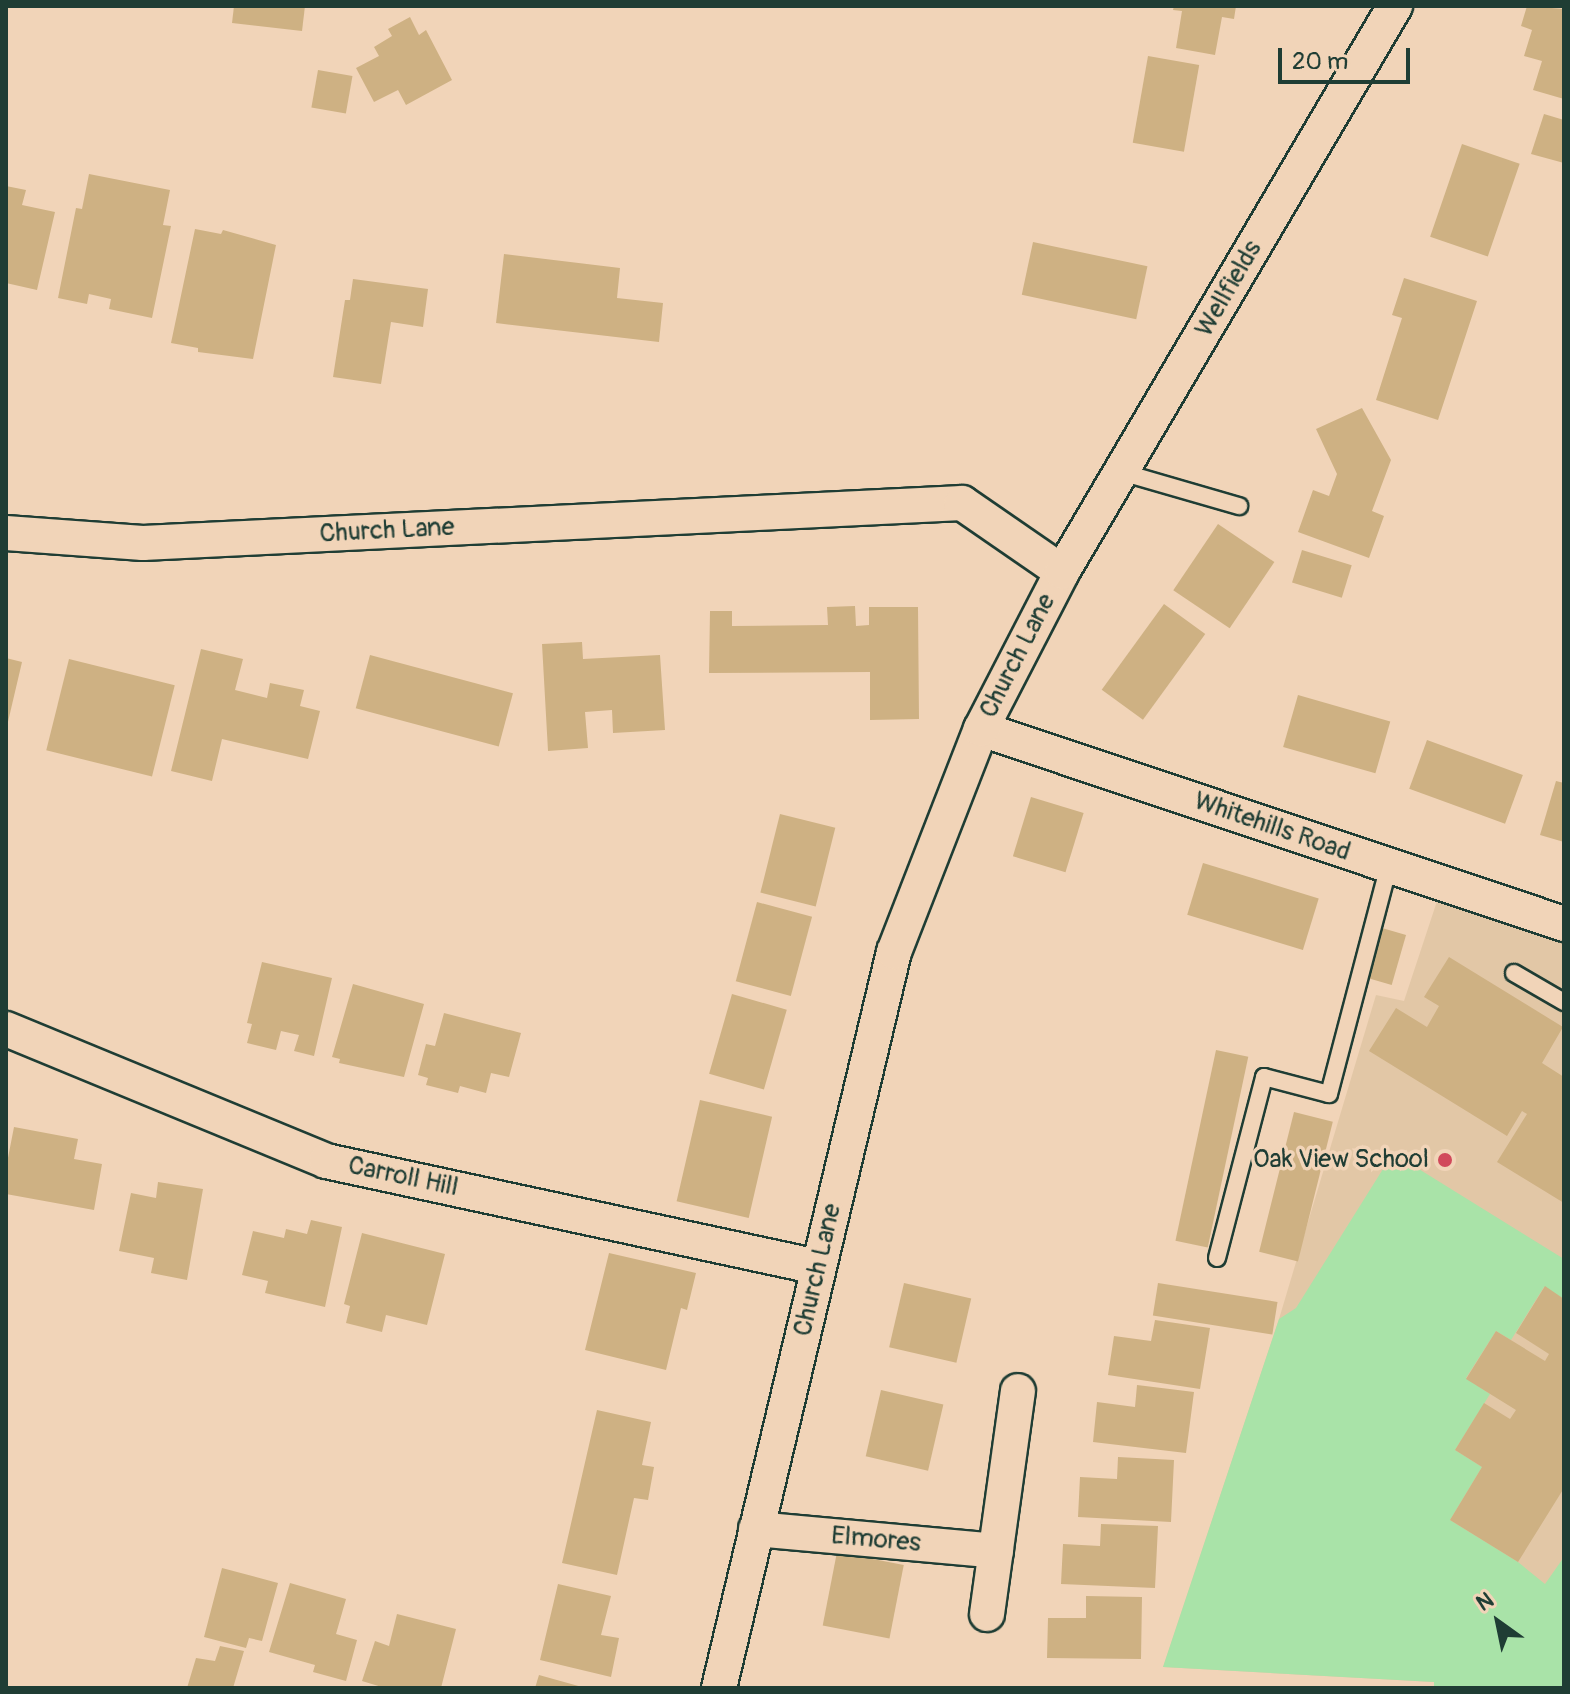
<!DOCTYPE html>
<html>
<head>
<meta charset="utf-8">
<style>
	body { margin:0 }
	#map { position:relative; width:1570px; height:1694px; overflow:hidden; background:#f1d4b8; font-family:Pangolin,sans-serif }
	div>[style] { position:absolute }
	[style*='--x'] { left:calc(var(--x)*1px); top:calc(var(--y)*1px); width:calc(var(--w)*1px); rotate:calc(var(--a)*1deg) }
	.built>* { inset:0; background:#e2c7a6 }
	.green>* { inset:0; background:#a9e3a8 }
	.building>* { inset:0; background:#ceb183; transform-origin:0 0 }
	.roads { filter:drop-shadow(2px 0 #1f3d34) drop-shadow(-2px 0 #1f3d34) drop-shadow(0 2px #1f3d34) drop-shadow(0 -2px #1f3d34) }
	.service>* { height:16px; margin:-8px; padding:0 8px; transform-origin:8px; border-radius:8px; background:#f1d4b8 }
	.minor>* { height:34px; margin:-17px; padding:0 17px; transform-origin:17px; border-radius:17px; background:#f1d4b8 }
	.dots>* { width:22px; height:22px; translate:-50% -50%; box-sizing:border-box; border:4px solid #f1d4b8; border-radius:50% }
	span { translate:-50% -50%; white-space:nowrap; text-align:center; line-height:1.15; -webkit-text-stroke:7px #f1d4b8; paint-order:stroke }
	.street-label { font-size:26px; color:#1f3d34 }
	.poi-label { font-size:26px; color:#1f3d34 }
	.right { translate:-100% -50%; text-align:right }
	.frame { position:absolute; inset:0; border:8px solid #1f3d34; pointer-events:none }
	.north { position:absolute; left:1458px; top:1582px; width:80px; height:80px; -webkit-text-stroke:6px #f1d4b8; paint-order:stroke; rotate:327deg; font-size:22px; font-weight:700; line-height:32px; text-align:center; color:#1f3d34 }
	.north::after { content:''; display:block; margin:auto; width:28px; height:36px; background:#1f3d34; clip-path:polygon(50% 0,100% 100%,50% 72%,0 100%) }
	.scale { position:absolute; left:1278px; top:48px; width:132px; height:36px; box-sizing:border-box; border:4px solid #1f3d34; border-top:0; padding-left:10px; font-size:24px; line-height:28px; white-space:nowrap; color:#1f3d34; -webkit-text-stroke:6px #f1d4b8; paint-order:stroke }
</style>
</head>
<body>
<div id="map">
	<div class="built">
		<div style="clip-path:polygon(1443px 883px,1564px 924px,1564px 1688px,1434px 1688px,1434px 1682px,1163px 1667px,1279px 1319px,1376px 995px,1404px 1001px)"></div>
	</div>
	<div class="green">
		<div style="clip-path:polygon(1393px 1153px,1564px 1259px,1564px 1299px,1544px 1287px,1511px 1340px,1496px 1331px,1466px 1378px,1490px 1394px,1455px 1450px,1482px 1467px,1450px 1520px,1518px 1562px,1545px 1584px,1564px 1557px,1564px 1688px,1434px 1688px,1434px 1682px,1163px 1667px,1279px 1319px,1296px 1308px)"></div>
	</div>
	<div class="building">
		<div style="clip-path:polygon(234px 6px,305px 6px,302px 31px,232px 23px)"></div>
		<div style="clip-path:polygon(1174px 6px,1236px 6px,1234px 19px,1222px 17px,1215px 55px,1176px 48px,1182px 11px,1173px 10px)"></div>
		<div style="clip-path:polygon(1527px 6px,1564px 9px,1564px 99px,1533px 90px,1542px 61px,1524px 56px,1532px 30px,1521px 26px)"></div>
		<div style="clip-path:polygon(410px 17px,419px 35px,426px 30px,452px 80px,406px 105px,398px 90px,374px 102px,356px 68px,379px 56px,374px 47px,392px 36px,388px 29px)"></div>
		<div style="left:1148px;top:56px;width:52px;height:88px;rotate:10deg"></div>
		<div style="left:318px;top:70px;width:35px;height:38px;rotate:10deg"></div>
		<div style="clip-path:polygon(1544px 114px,1564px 120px,1564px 163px,1531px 154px)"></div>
		<div style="left:1462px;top:144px;width:61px;height:98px;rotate:19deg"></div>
		<div style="clip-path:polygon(89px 174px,170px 190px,163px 225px,171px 226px,152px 318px,109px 309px,111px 299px,89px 294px,87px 304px,58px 298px,76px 208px,82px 209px)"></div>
		<div style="clip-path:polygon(6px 186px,26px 190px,22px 205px,55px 212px,37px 290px,6px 283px)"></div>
		<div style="clip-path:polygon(195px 229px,221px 234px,223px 230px,276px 245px,253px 359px,198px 352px,198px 348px,171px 343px)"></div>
		<div style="left:1033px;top:242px;width:117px;height:54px;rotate:12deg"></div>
		<div style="clip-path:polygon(504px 254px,620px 268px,617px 298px,663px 303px,659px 342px,496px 323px)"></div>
		<div style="clip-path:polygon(1404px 278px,1477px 301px,1438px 420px,1376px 400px,1402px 318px,1392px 315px)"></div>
		<div style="clip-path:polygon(353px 279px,428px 289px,423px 327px,391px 322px,381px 384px,333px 377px,345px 300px,350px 300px)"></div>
		<div style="clip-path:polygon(1362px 408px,1391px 460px,1372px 511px,1384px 516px,1369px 558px,1298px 532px,1313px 490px,1329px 496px,1337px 474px,1316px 429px)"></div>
		<div style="left:1218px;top:524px;width:68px;height:80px;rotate:34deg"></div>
		<div style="left:1302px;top:550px;width:52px;height:34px;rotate:17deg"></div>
		<div style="left:1164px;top:604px;width:51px;height:106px;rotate:36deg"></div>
		<div style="clip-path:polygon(855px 606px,856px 626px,869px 625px,869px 607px,918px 607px,919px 719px,870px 720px,870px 672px,709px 673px,710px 611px,732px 611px,732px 626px,828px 625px,827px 607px)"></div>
		<div style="clip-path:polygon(582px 642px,583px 659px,660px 655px,665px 730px,613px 733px,612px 710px,585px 712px,588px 748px,548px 751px,542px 644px)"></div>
		<div style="clip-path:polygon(201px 649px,243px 659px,235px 690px,267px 698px,270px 683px,304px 690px,300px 706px,320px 711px,308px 759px,222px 739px,212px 781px,171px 771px)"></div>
		<div style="left:370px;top:655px;width:148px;height:55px;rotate:15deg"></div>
		<div style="clip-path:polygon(6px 658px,22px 662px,7px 726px,6px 726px)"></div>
		<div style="left:69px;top:659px;width:109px;height:94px;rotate:14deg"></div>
		<div style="left:1298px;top:695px;width:96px;height:54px;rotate:16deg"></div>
		<div style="left:1427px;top:740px;width:102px;height:52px;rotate:20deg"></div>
		<div style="clip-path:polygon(1556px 781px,1564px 783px,1564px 842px,1540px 835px)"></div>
		<div style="left:1031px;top:797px;width:55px;height:62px;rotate:17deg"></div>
		<div style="left:780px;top:814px;width:57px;height:81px;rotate:14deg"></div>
		<div style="left:1203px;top:863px;width:121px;height:54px;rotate:17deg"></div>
		<div style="left:757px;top:902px;width:57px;height:82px;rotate:15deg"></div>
		<div style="left:1382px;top:928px;width:25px;height:52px;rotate:16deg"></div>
		<div style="clip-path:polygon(1449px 957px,1563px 1027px,1542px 1063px,1564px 1077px,1564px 1203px,1497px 1162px,1527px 1114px,1522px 1111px,1507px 1136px,1369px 1051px,1396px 1008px,1427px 1027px,1439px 1006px,1424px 997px)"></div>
		<div style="clip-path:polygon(262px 962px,332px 978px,314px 1056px,294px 1051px,299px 1035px,281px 1031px,276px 1050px,247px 1043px,252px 1024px,247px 1023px)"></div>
		<div style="clip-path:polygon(353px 984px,424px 1004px,404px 1077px,339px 1063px,340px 1059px,332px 1057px)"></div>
		<div style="left:732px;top:994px;width:57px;height:83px;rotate:16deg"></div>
		<div style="clip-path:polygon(444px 1013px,521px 1033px,509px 1077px,491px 1073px,486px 1093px,460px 1086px,458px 1093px,426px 1085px,428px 1078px,418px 1075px,426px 1044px,435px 1046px)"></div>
		<div style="left:1216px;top:1050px;width:33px;height:195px;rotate:12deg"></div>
		<div style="left:700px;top:1100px;width:74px;height:104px;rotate:13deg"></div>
		<div style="left:1294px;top:1112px;width:40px;height:144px;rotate:14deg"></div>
		<div style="clip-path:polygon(14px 1127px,78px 1139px,74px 1159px,102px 1164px,94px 1210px,6px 1194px,6px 1168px)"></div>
		<div style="clip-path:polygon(158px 1182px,203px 1189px,187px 1280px,151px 1273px,154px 1258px,119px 1251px,131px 1193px,156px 1198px)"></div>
		<div style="clip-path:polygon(311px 1220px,342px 1227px,325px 1307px,265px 1293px,268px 1281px,242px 1275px,253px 1231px,284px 1238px,286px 1229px,307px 1234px)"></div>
		<div style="clip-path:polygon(362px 1233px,445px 1254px,427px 1325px,386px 1315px,382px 1332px,346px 1323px,350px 1306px,344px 1304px)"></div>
		<div style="clip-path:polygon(609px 1253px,696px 1273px,687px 1310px,681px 1308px,666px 1370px,585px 1350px)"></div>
		<div style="left:904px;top:1283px;width:69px;height:66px;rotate:13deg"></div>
		<div style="left:1158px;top:1283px;width:121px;height:33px;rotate:9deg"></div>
		<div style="clip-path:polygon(1545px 1286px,1564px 1299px,1564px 1488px,1518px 1562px,1450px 1520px,1482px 1467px,1455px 1450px,1484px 1403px,1510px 1419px,1516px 1410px,1466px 1379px,1496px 1331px,1545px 1361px,1549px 1354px,1516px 1333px)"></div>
		<div style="clip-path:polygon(1155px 1320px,1210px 1328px,1200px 1389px,1108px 1375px,1114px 1336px,1151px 1341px)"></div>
		<div style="clip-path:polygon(1137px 1385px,1194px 1392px,1186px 1453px,1093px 1442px,1097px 1402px,1135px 1407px)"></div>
		<div style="left:881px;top:1390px;width:64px;height:68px;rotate:13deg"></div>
		<div style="clip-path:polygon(597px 1410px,651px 1422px,642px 1465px,654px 1467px,648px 1500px,634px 1498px,617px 1575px,562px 1563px)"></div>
		<div style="clip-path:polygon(1118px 1457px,1174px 1460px,1171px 1522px,1078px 1517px,1080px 1477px,1117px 1479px)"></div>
		<div style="clip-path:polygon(1101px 1524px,1158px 1526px,1155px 1588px,1061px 1584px,1063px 1544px,1100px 1546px)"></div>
		<div style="left:837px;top:1552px;width:68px;height:75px;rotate:11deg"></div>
		<div style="clip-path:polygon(222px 1568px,278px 1583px,262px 1641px,249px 1638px,246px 1648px,204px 1637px)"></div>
		<div style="clip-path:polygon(290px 1583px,346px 1599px,336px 1634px,357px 1640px,346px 1681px,313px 1672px,315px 1665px,269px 1652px)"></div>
		<div style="clip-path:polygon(558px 1584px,611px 1596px,601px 1635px,619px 1638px,611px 1677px,540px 1660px)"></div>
		<div style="clip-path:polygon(1086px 1596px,1142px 1597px,1141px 1659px,1047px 1658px,1048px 1618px,1086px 1618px)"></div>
		<div style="clip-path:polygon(397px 1614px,456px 1629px,441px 1688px,385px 1688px,362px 1681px,375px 1641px,389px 1646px)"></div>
		<div style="clip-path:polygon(220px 1646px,244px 1651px,233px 1688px,187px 1688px,196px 1658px,215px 1661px)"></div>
		<div style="clip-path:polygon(539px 1675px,582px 1687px,582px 1688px,535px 1688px)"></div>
	</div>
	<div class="roads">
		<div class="service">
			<div style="--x:1121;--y:472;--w:123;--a:16.1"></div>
			<div style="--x:1514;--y:973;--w:58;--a:30.1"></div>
			<div style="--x:1217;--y:1258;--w:187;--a:-75.4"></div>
			<div style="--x:1264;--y:1077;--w:67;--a:14.7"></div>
			<div style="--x:1329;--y:1094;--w:236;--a:-75.3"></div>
		</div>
		<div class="minor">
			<div style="--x:6;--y:533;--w:137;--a:4.2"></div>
			<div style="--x:143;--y:543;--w:820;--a:-2.8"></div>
			<div style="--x:962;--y:503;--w:121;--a:34.6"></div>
			<div style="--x:981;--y:729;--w:615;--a:18.49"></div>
			<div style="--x:6;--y:1029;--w:346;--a:22.4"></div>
			<div style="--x:326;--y:1161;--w:503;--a:12.16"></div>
			<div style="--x:756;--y:1529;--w:241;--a:5.2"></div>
			<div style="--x:987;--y:1614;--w:225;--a:-82.1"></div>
			<div style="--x:719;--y:1688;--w:757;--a:-76.63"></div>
			<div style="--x:894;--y:952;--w:239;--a:-68.7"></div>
			<div style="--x:981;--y:729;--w:177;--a:-62.7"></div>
			<div style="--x:1062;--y:572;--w:657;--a:-59.53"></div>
		</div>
	</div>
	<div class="dots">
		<div style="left:1445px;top:1160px;background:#d1495b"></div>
	</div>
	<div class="street-label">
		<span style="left:1229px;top:289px;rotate:-60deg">Wellfields</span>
		<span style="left:387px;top:531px;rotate:-3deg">Church Lane</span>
		<span style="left:1018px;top:656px;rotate:-63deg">Church Lane</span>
		<span style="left:1272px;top:827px;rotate:19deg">Whitehills Road</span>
		<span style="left:403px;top:1177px;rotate:12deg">Carroll Hill</span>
		<span style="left:818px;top:1270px;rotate:-77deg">Church Lane</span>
		<span style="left:876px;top:1540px;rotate:5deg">Elmores</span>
	</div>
	<div class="poi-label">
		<span class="right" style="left:1429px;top:1160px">Oak View School</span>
	</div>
	<div class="frame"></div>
	<div class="north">N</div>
	<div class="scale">20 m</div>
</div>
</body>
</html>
